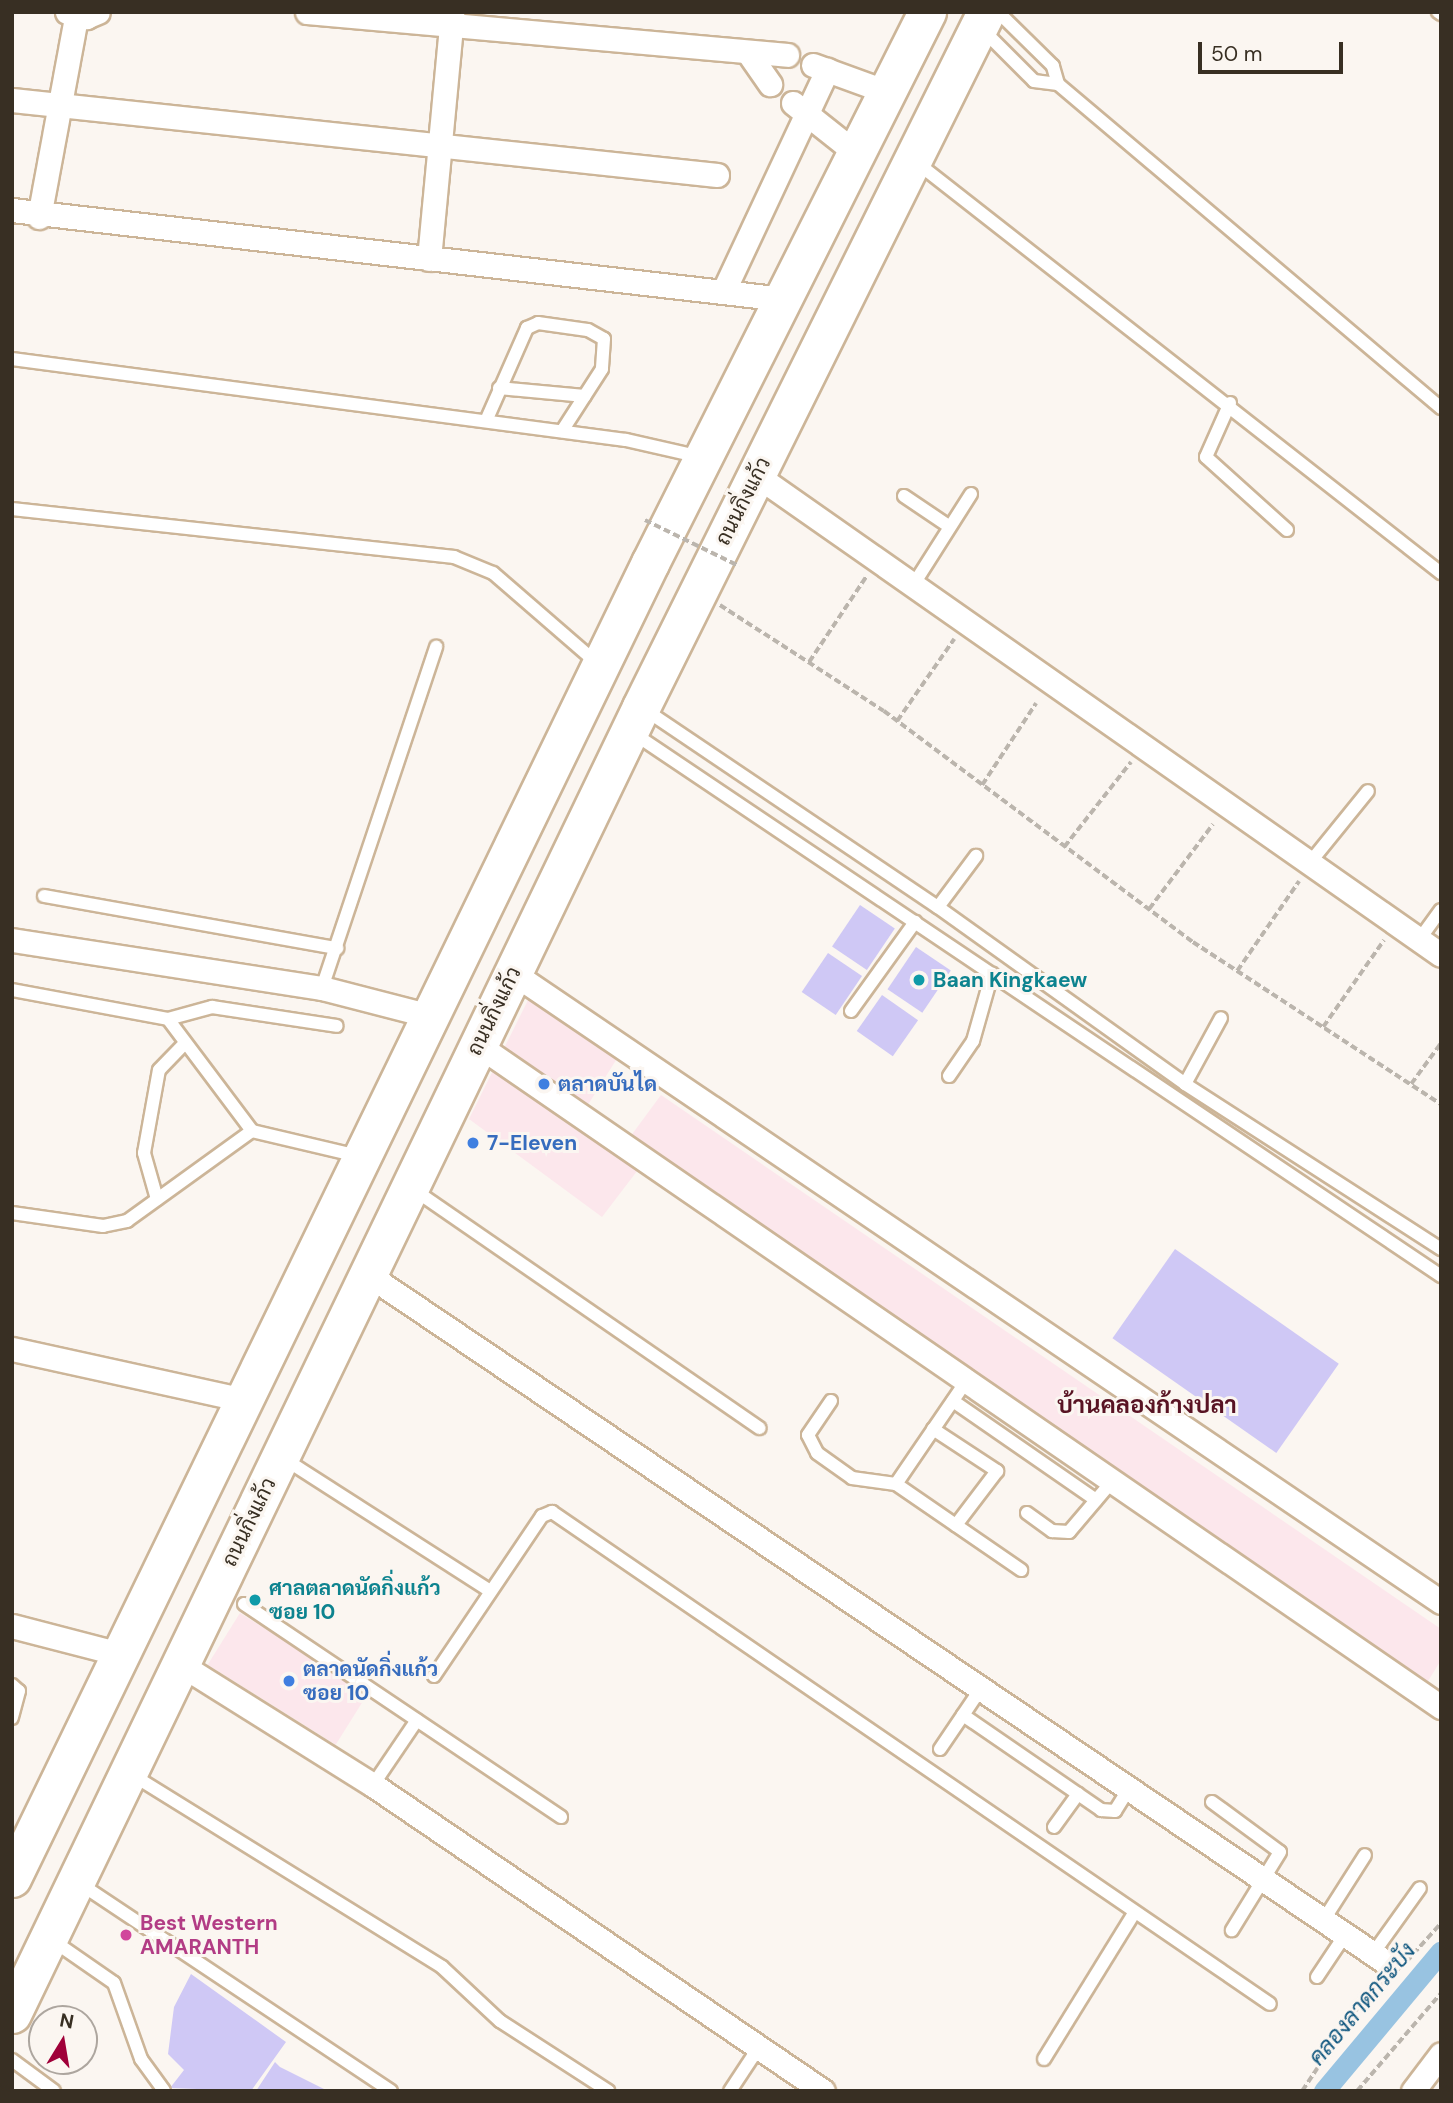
<!DOCTYPE html>
<html>
<head>
<meta charset="utf-8">
<style>
	body { margin:0 }
	#map { position:relative; width:1453px; height:2103px; overflow:hidden; background:#fbf6f1; font-family:"DM Sans",Sarabun,sans-serif }
	div>[style] { position:absolute }
	[style*='--x'] { left:calc(var(--x)*1px); top:calc(var(--y)*1px); width:calc(var(--w)*1px); rotate:calc(var(--a)*1deg) }
	.commercial>* { inset:0; background:#fce7ec; transform-origin:0 0 }
	.canal>* { height:21px; margin:-10.5px; padding:0 10.5px; transform-origin:10.5px; border-radius:10.5px; background:#98c3e1 }
	.building>* { inset:0; background:#cfc8f5; transform-origin:0 0 }
	.path>* { height:3.5px; margin-top:-1.75px; transform-origin:0; background:repeating-linear-gradient(90deg,#bbb5ad 0 7px,transparent 0 10.5px) }
	.roads { filter:drop-shadow(2px 0 #ccb598) drop-shadow(-2px 0 #ccb598) drop-shadow(0 2px #ccb598) drop-shadow(0 -2px #ccb598) }
	.lane>* { height:12px; margin:-6px; padding:0 6px; transform-origin:6px; border-radius:6px; background:#fff }
	.street>* { height:23px; margin:-11.5px; padding:0 11.5px; transform-origin:11.5px; border-radius:11.5px; background:#fff }
	.primary>* { height:37px; margin:-18.5px; padding:0 18.5px; transform-origin:18.5px; border-radius:18.5px; background:#fff }
	.path-bridge>* { height:3.5px; margin-top:-1.75px; transform-origin:0; background:repeating-linear-gradient(90deg,#bbb5ad 0 7px,transparent 0 10.5px) }
	.dots>* { width:19px; height:19px; translate:-50% -50%; box-sizing:border-box; border:4px solid #fbf6f1; border-radius:50% }
	span { translate:-50% -50%; white-space:nowrap; text-align:center; line-height:1.15; -webkit-text-stroke:6px #fbf6f1; paint-order:stroke }
	.street-label { font-size:21px; color:#382f23 }
	.culture-label { font-size:21px; color:#0d838f; font-weight:700 }
	.left { translate:0 -50%; text-align:left }
	.shop-label { font-size:21px; color:#366cbe; font-weight:700 }
	.hotel-label { font-size:21px; color:#b23c85; font-weight:700 }
	.water-label { font-size:23px; color:#10577f; font-style:italic }
	.quarter-label { font-size:24px; color:#581323; font-weight:700 }
	.frame { position:absolute; inset:0; border:14px solid #382f23; pointer-events:none }
	.north { position:absolute; left:28px; top:2005px; width:70px; height:70px; box-sizing:border-box; background:#fbf6f1; border:2px solid #ada69f; border-radius:50%; rotate:11deg; font-size:19px; font-weight:700; line-height:28px; text-align:center; color:#382f23 }
	.north::after { content:''; display:block; margin:auto; width:24px; height:32px; background:#a00039; clip-path:polygon(50% 0,100% 100%,50% 72%,0 100%) }
	.scale { position:absolute; left:1198px; top:42px; width:145px; height:32px; box-sizing:border-box; border:4px solid #382f23; border-top:0; padding-left:9px; font-size:21px; line-height:24px; white-space:nowrap; color:#382f23; -webkit-text-stroke:5px #fbf6f1; paint-order:stroke }
</style>
</head>
<body>
<div id="map">
	<div class="commercial">
		<div style="clip-path:polygon(530px 996px,618px 1057px,584px 1111px,647px 1158px,602px 1217px,469px 1119px)"></div>
		<div style="clip-path:polygon(661px 1095px,1441px 1629px,1441px 1660px,1422px 1691px,630px 1137px)"></div>
		<div style="left:240px;top:1613px;width:151px;height:61px;rotate:32deg"></div>
	</div>
	<div class="canal">
		<div style="--x:1324;--y:2091;--w:182;--a:-50.1"></div>
	</div>
	<div class="building">
		<div style="left:860px;top:905px;width:42px;height:50px;rotate:34deg"></div>
		<div style="left:916px;top:947px;width:42px;height:51px;rotate:34deg"></div>
		<div style="left:828px;top:953px;width:41px;height:47px;rotate:34deg"></div>
		<div style="left:882px;top:995px;width:44px;height:44px;rotate:35deg"></div>
		<div style="left:1175px;top:1249px;width:200px;height:109px;rotate:35deg"></div>
		<div style="clip-path:polygon(191px 1974px,286px 2042px,251px 2091px,170px 2088px,184px 2070px,168px 2054px,174px 2007px)"></div>
		<div style="clip-path:polygon(275px 2062px,280px 2067px,328px 2091px,256px 2091px)"></div>
	</div>
	<div class="path">
		<div style="--x:720;--y:605;--w:195;--a:32.9"></div>
		<div style="--x:884;--y:711;--w:386;--a:36.8"></div>
		<div style="--x:1193;--y:942;--w:296;--a:33.2"></div>
		<div style="--x:809;--y:662;--w:102;--a:-56.2"></div>
		<div style="--x:897;--y:721;--w:100;--a:-55.2"></div>
		<div style="--x:982;--y:785;--w:98;--a:-56.6"></div>
		<div style="--x:1064;--y:847;--w:108;--a:-51.8"></div>
		<div style="--x:1149;--y:909;--w:106;--a:-53"></div>
		<div style="--x:1237;--y:971;--w:109;--a:-55.4"></div>
		<div style="--x:1323;--y:1027;--w:106;--a:-55"></div>
		<div style="--x:1411;--y:1084;--w:51;--a:-53.8"></div>
		<div style="--x:1406;--y:1962;--w:52;--a:-48.1"></div>
		<div style="--x:1302;--y:2091;--w:101;--a:-56.3"></div>
		<div style="--x:1358;--y:2007;--w:37;--a:-43"></div>
		<div style="--x:1357;--y:2091;--w:129;--a:-49.4"></div>
	</div>
	<div class="roads">
		<div class="lane">
			<div style="--x:1438;--y:12;--w:4;--a:34"></div>
			<div style="--x:981;--y:28;--w:75;--a:45"></div>
			<div style="--x:1034;--y:81;--w:24;--a:7"></div>
			<div style="--x:1058;--y:84;--w:19;--a:-106"></div>
			<div style="--x:1053;--y:66;--w:77;--a:-135.5"></div>
			<div style="--x:1058;--y:84;--w:502;--a:40.23"></div>
			<div style="--x:916;--y:162;--w:667;--a:38.06"></div>
			<div style="--x:12;--y:359;--w:619;--a:7.52"></div>
			<div style="--x:626;--y:440;--w:77;--a:12.8"></div>
			<div style="--x:499;--y:388;--w:86;--a:5.3"></div>
			<div style="--x:1230;--y:403;--w:59;--a:114"></div>
			<div style="--x:1206;--y:457;--w:109;--a:42"></div>
			<div style="--x:486;--y:421;--w:102;--a:-66.2"></div>
			<div style="--x:527;--y:328;--w:12;--a:-24"></div>
			<div style="--x:538;--y:323;--w:50;--a:8"></div>
			<div style="--x:588;--y:330;--w:18;--a:29"></div>
			<div style="--x:604;--y:339;--w:30;--a:94"></div>
			<div style="--x:602;--y:369;--w:74;--a:122.8"></div>
			<div style="--x:904;--y:496;--w:55;--a:34"></div>
			<div style="--x:12;--y:509;--w:445;--a:6.2"></div>
			<div style="--x:454;--y:557;--w:42;--a:22.3"></div>
			<div style="--x:493;--y:573;--w:138;--a:40.9"></div>
			<div style="--x:912;--y:587;--w:110;--a:-57.6"></div>
			<div style="--x:644;--y:709;--w:354;--a:34"></div>
			<div style="--x:938;--y:907;--w:304;--a:35.6"></div>
			<div style="--x:1185;--y:1084;--w:305;--a:32.8"></div>
			<div style="--x:633;--y:733;--w:974;--a:33.9"></div>
			<div style="--x:1308;--y:865;--w:95;--a:-51"></div>
			<div style="--x:44;--y:896;--w:298;--a:10.1"></div>
			<div style="--x:938;--y:907;--w:64;--a:-53.3"></div>
			<div style="--x:1419;--y:940;--w:37;--a:-54"></div>
			<div style="--x:322;--y:988;--w:360;--a:-71.5"></div>
			<div style="--x:12;--y:990;--w:159;--a:10.5"></div>
			<div style="--x:168;--y:1019;--w:140;--a:53.1"></div>
			<div style="--x:252;--y:1131;--w:109;--a:13.3"></div>
			<div style="--x:851;--y:1011;--w:110;--a:-54.3"></div>
			<div style="--x:168;--y:1019;--w:46;--a:-15.3"></div>
			<div style="--x:212;--y:1007;--w:126;--a:8.6"></div>
			<div style="--x:949;--y:1076;--w:42;--a:-55.6"></div>
			<div style="--x:973;--y:1041;--w:70;--a:-74.2"></div>
			<div style="--x:1185;--y:1084;--w:75;--a:-61.4"></div>
			<div style="--x:413;--y:1189;--w:421;--a:34.6"></div>
			<div style="--x:157;--y:1199;--w:48;--a:-105.8"></div>
			<div style="--x:144;--y:1153;--w:84;--a:-79.8"></div>
			<div style="--x:159;--y:1070;--w:36;--a:-46"></div>
			<div style="--x:12;--y:1213;--w:92;--a:8.1"></div>
			<div style="--x:103;--y:1226;--w:25;--a:-12"></div>
			<div style="--x:127;--y:1221;--w:154;--a:-35.8"></div>
			<div style="--x:831;--y:1401;--w:41;--a:124.1"></div>
			<div style="--x:808;--y:1435;--w:20;--a:63"></div>
			<div style="--x:817;--y:1453;--w:43;--a:35.5"></div>
			<div style="--x:852;--y:1478;--w:44;--a:7.8"></div>
			<div style="--x:896;--y:1484;--w:152;--a:34.5"></div>
			<div style="--x:953;--y:1401;--w:174;--a:34.7"></div>
			<div style="--x:933;--y:1429;--w:77;--a:33.3"></div>
			<div style="--x:997;--y:1471;--w:68;--a:127.2"></div>
			<div style="--x:283;--y:1458;--w:246;--a:32.7"></div>
			<div style="--x:896;--y:1484;--w:130;--a:-55.7"></div>
			<div style="--x:1027;--y:1513;--w:31;--a:36"></div>
			<div style="--x:1052;--y:1531;--w:17;--a:3"></div>
			<div style="--x:1069;--y:1532;--w:71;--a:-49.6"></div>
			<div style="--x:244;--y:1604;--w:382;--a:33.9"></div>
			<div style="--x:434;--y:1676;--w:193;--a:-56"></div>
			<div style="--x:542;--y:1516;--w:11;--a:-22"></div>
			<div style="--x:552;--y:1512;--w:870;--a:34.42"></div>
			<div style="--x:12;--y:1685;--w:9;--a:41"></div>
			<div style="--x:19;--y:1691;--w:28;--a:105"></div>
			<div style="--x:963;--y:1715;--w:168;--a:34.5"></div>
			<div style="--x:1101;--y:1810;--w:14;--a:4"></div>
			<div style="--x:1115;--y:1811;--w:25;--a:-58"></div>
			<div style="--x:940;--y:1749;--w:71;--a:-55.9"></div>
			<div style="--x:131;--y:1774;--w:366;--a:31.8"></div>
			<div style="--x:442;--y:1967;--w:79;--a:43"></div>
			<div style="--x:500;--y:2021;--w:129;--a:32.9"></div>
			<div style="--x:373;--y:1785;--w:78;--a:-55.9"></div>
			<div style="--x:1212;--y:1802;--w:84;--a:36.3"></div>
			<div style="--x:1280;--y:1852;--w:92;--a:121.6"></div>
			<div style="--x:1054;--y:1827;--w:41;--a:-54"></div>
			<div style="--x:79;--y:1883;--w:375;--a:33.7"></div>
			<div style="--x:1323;--y:1921;--w:78;--a:-57.5"></div>
			<div style="--x:52;--y:1940;--w:75;--a:34.7"></div>
			<div style="--x:114;--y:1983;--w:81;--a:70.4"></div>
			<div style="--x:141;--y:2059;--w:39;--a:54"></div>
			<div style="--x:1372;--y:1955;--w:82;--a:-54.4"></div>
			<div style="--x:1317;--y:1977;--w:50;--a:-56.3"></div>
			<div style="--x:1044;--y:2059;--w:169;--a:-58.3"></div>
			<div style="--x:12;--y:2060;--w:52;--a:36.4"></div>
			<div style="--x:730;--y:2091;--w:49;--a:-56.6"></div>
		</div>
		<div class="street">
			<div style="--x:67;--y:12;--w:20;--a:15"></div>
			<div style="--x:86;--y:17;--w:13;--a:-23"></div>
			<div style="--x:307;--y:12;--w:482;--a:5.1"></div>
			<div style="--x:749;--y:54;--w:37;--a:55"></div>
			<div style="--x:813;--y:65;--w:79;--a:20"></div>
			<div style="--x:12;--y:100;--w:709;--a:6.07"></div>
			<div style="--x:793;--y:103;--w:80;--a:38.4"></div>
			<div style="--x:12;--y:210;--w:776;--a:6.58"></div>
			<div style="--x:39;--y:217;--w:203;--a:-79.5"></div>
			<div style="--x:429;--y:259;--w:246;--a:-84.6"></div>
			<div style="--x:725;--y:288;--w:241;--a:-64.9"></div>
			<div style="--x:756;--y:475;--w:836;--a:35.02"></div>
			<div style="--x:12;--y:940;--w:314;--a:8.8"></div>
			<div style="--x:322;--y:988;--w:112;--a:14.5"></div>
			<div style="--x:513;--y:973;--w:1121;--a:34.13"></div>
			<div style="--x:478;--y:1045;--w:1169;--a:34.51"></div>
			<div style="--x:367;--y:1274;--w:1231;--a:34.04"></div>
			<div style="--x:12;--y:1349;--w:238;--a:12.4"></div>
			<div style="--x:12;--y:1626;--w:112;--a:14.5"></div>
			<div style="--x:180;--y:1664;--w:228;--a:32.1"></div>
			<div style="--x:373;--y:1785;--w:544;--a:34.22"></div>
			<div style="--x:1413;--y:2091;--w:46;--a:-52.9"></div>
		</div>
		<div class="primary">
			<div style="--x:12;--y:1878;--w:1462;--a:-64.12"></div>
			<div style="--x:650;--y:563;--w:617;--a:-63.31"></div>
			<div style="--x:12;--y:2014;--w:1450;--a:-64.3"></div>
			<div style="--x:641;--y:707;--w:776;--a:-63.6"></div>
		</div>
	</div>
	<div class="path-bridge">
		<div style="--x:645;--y:520;--w:105;--a:26.1"></div>
	</div>
	<div class="dots">
		<div style="left:919px;top:980px;background:#0f9aa8"></div>
		<div style="left:544px;top:1084px;background:#3f7fe0"></div>
		<div style="left:473px;top:1143px;background:#3f7fe0"></div>
		<div style="left:255px;top:1600px;background:#0f9aa8"></div>
		<div style="left:289px;top:1681px;background:#3f7fe0"></div>
		<div style="left:126px;top:1935px;background:#d1479c"></div>
	</div>
	<div class="street-label">
		<span style="left:743px;top:501px;rotate:-63deg">ถนนกิ่งแก้ว</span>
		<span style="left:494px;top:1011px;rotate:-64deg">ถนนกิ่งแก้ว</span>
		<span style="left:249px;top:1522px;rotate:-64deg">ถนนกิ่งแก้ว</span>
	</div>
	<div class="culture-label">
		<span class="left" style="left:933px;top:980px">Baan Kingkaew</span>
		<span class="left" style="left:269px;top:1600px">ศาลตลาดนัดกิ่งแก้ว<br>ซอย 10</span>
	</div>
	<div class="shop-label">
		<span class="left" style="left:558px;top:1084px">ตลาดบันได</span>
		<span class="left" style="left:487px;top:1143px">7-Eleven</span>
		<span class="left" style="left:303px;top:1681px">ตลาดนัดกิ่งแก้ว<br>ซอย 10</span>
	</div>
	<div class="hotel-label">
		<span class="left" style="left:140px;top:1935px">Best Western<br>AMARANTH</span>
	</div>
	<div class="water-label">
		<span style="left:1362px;top:2004px;rotate:-50deg">คลองลาดกระบัง</span>
	</div>
	<div class="quarter-label">
		<span style="left:1147px;top:1405px">บ้านคลองก้างปลา</span>
	</div>
	<div class="frame"></div>
	<div class="north">N</div>
	<div class="scale">50 m</div>
</div>
</body>
</html>
